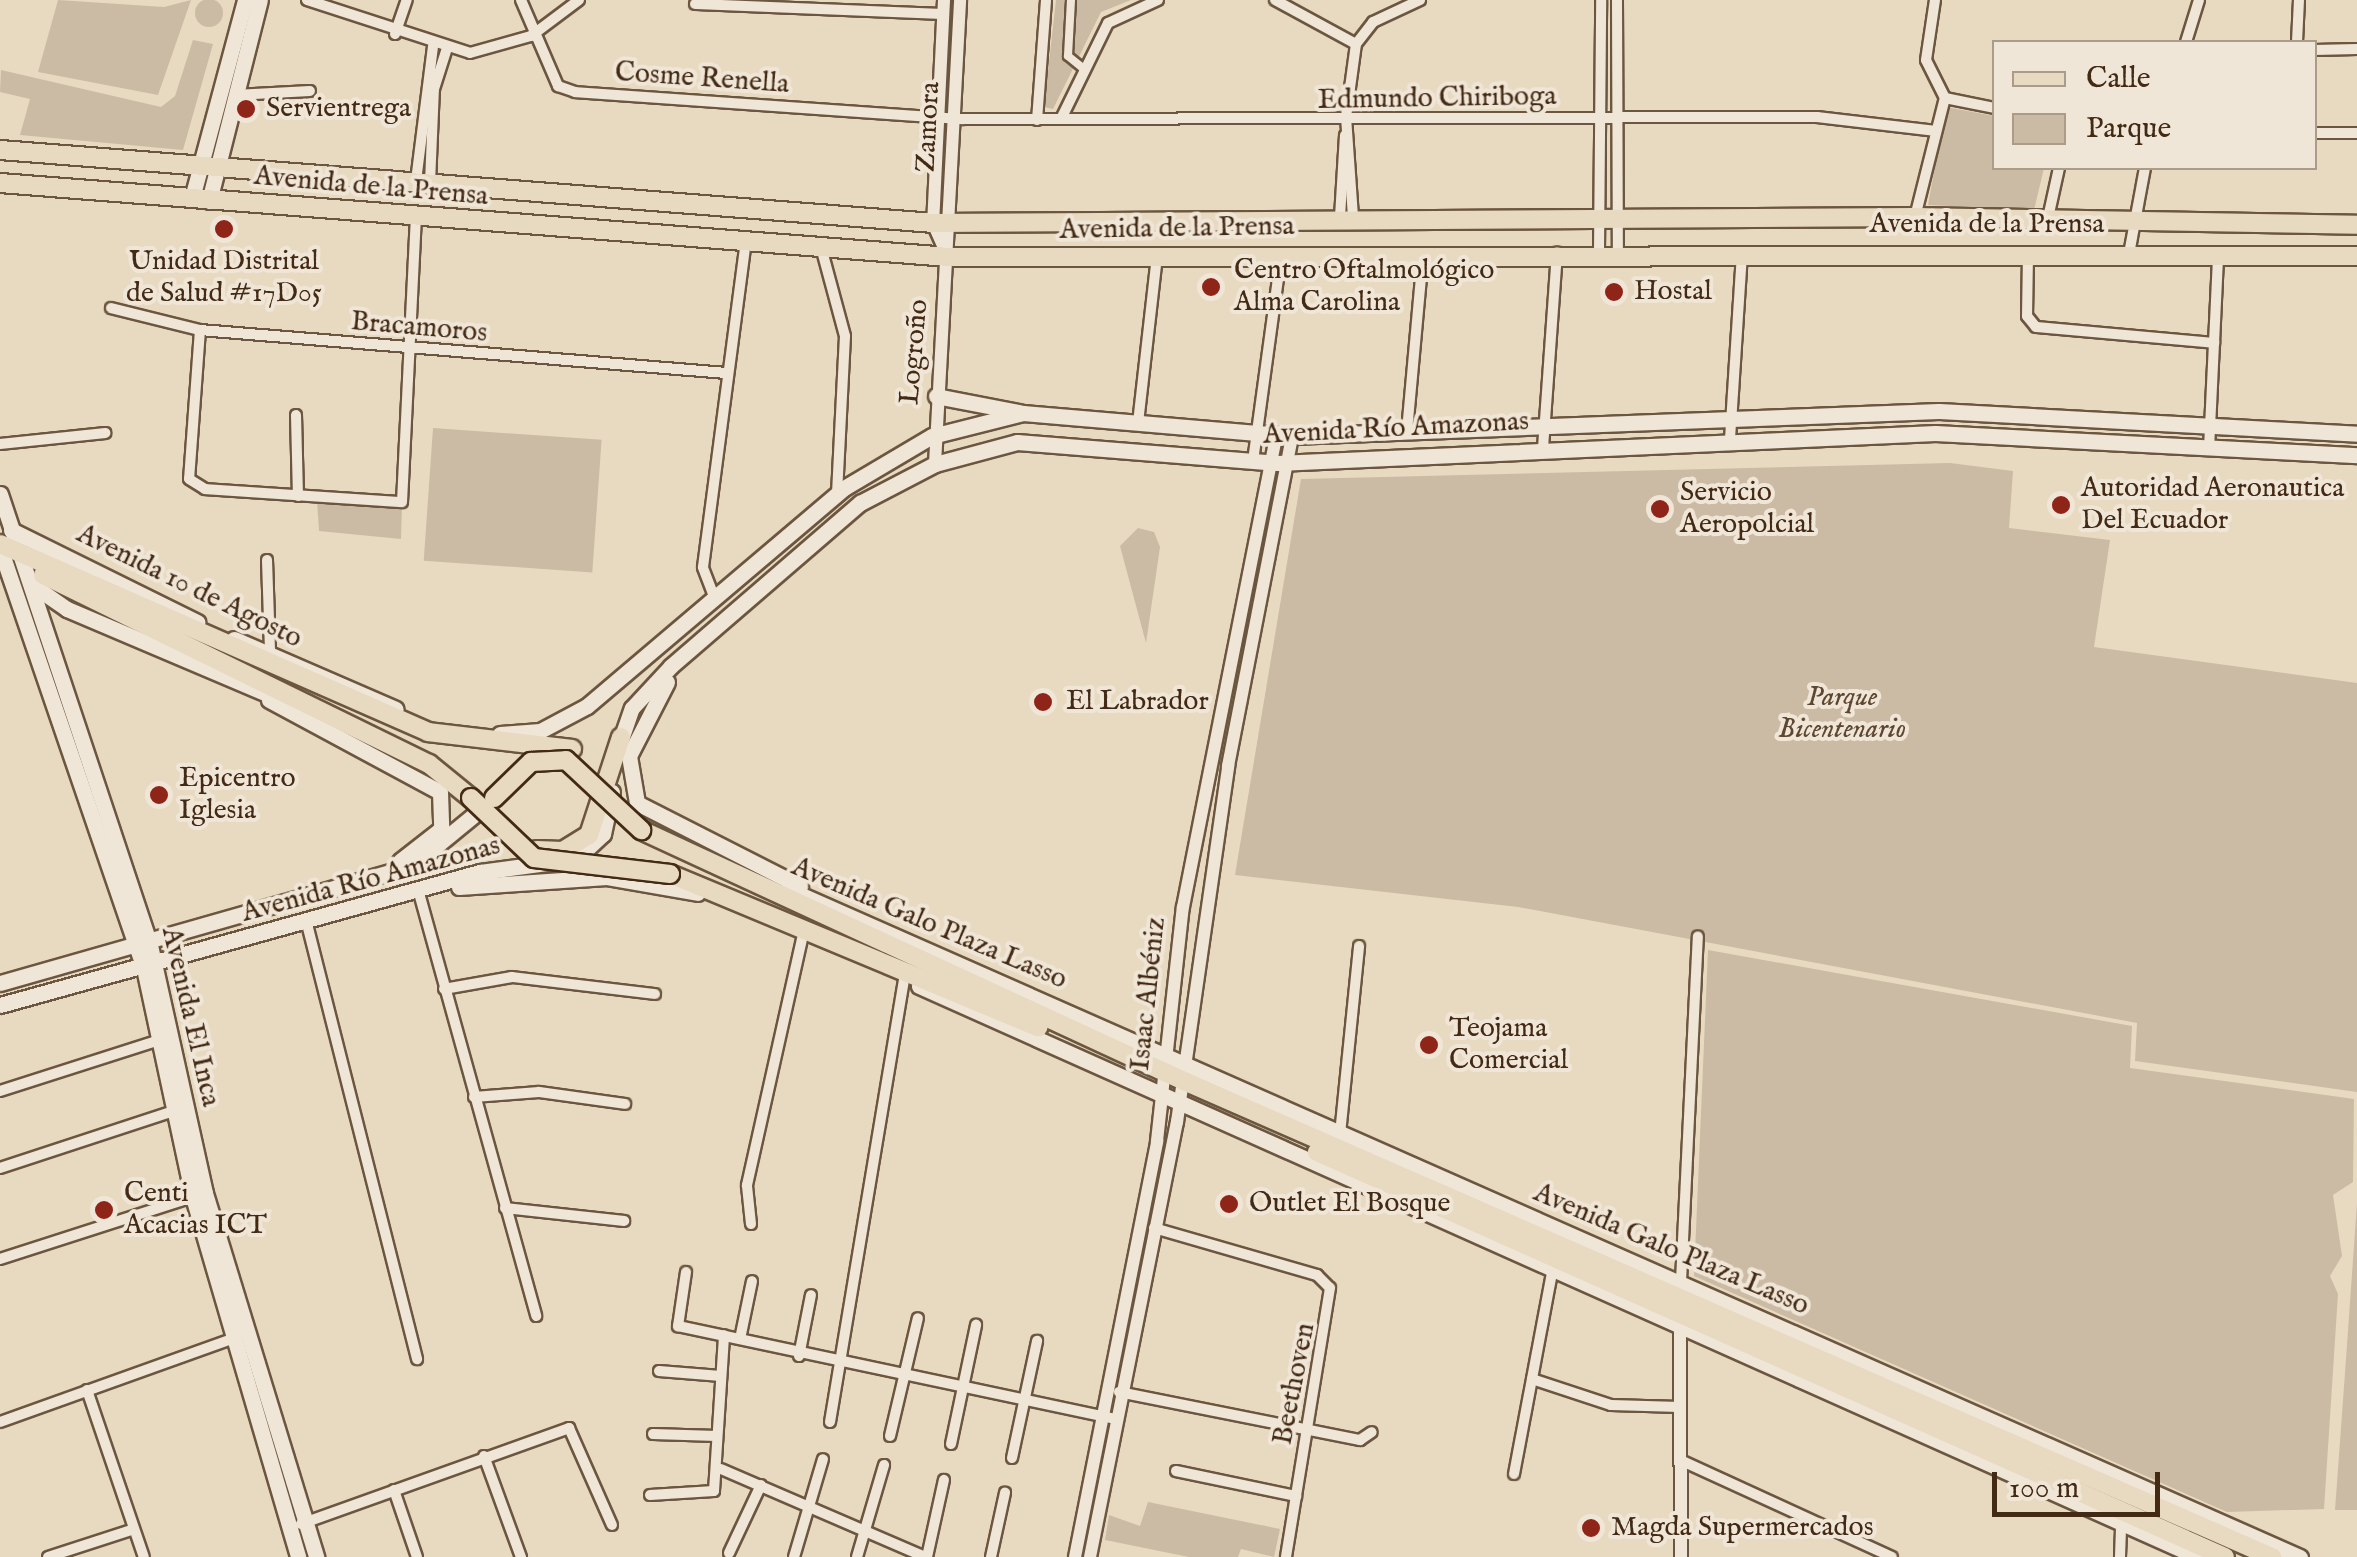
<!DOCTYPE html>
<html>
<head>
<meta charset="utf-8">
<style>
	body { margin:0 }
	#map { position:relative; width:2357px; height:1557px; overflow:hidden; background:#e8d9c1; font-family:"IM FELL English",serif }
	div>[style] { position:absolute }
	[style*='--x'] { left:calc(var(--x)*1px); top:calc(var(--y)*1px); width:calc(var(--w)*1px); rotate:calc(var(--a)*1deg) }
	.green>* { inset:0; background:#ccbba4; transform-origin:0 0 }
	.round { border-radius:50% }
	.roads { filter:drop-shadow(2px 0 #6c563f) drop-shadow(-2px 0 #6c563f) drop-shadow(0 2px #6c563f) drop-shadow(0 -2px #6c563f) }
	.pedestrian>* { height:8px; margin:-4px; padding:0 4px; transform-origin:4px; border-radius:4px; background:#f0e6d7 }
	.minor>* { height:10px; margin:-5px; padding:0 5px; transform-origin:5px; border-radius:5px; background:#f0e6d7 }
	.tertiary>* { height:12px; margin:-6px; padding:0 6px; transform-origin:6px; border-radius:6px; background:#f0e6d7 }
	.secondary>* { height:15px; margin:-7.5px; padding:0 7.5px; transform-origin:7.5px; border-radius:7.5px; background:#f0e6d7 }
	.primary>* { height:18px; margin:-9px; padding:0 9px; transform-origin:9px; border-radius:9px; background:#e8d9c1 }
	.bridges { filter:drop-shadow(2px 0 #432a14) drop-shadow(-2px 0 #432a14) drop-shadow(0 2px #432a14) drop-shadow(0 -2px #432a14) }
	.primary-bridge>* { height:18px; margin:-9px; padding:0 9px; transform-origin:9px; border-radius:9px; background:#e8d9c1 }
	.dots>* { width:28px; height:28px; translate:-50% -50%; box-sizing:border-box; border:5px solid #f0e6d7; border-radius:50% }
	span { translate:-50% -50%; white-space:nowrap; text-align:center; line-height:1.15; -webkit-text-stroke:8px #f0e6d7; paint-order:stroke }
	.street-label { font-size:28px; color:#432a14 }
	.poi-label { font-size:28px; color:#432a14 }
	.left { translate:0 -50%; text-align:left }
	.park-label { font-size:28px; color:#5e4731; font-style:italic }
	.legend { position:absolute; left:1992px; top:40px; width:325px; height:130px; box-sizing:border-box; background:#f0e6d7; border:2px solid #ab9b89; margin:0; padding:12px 18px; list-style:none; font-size:30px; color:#432a14 }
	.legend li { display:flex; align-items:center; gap:20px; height:50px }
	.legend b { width:50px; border:2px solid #ab9b89 }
	.scale { position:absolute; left:1992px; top:1472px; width:168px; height:45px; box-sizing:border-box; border:5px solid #432a14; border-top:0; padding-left:12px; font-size:30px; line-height:35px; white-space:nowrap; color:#432a14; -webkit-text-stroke:8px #f0e6d7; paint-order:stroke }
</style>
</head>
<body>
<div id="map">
	<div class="green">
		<div class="round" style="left:195px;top:-1px;width:28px;height:28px"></div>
		<div style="clip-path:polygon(58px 0,164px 7px,191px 0,158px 95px,38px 72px)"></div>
		<div style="clip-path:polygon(1056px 0,1131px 0,1101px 12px,1053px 109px,1044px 107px)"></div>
		<div style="clip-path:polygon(193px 40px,213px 44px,183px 150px,20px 135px,30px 99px,0 92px,1px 70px,161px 107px,175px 96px)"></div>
		<div style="clip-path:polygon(1946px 107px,1994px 116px,1994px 168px,2044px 168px,2034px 210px,1928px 205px)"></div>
		<div style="left:433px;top:428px;width:169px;height:133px;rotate:4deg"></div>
		<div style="clip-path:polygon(1950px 463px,2013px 471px,2009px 528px,2110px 540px,2094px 647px,2357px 683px,2357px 1092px,2135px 1061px,2137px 1023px,1518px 907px,1235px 875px,1301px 479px)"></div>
		<div style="clip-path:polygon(317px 500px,402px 505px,401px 539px,319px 531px)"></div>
		<div style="clip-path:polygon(1138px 528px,1154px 532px,1160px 547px,1146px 643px,1120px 546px)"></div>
		<div style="clip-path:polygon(1708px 950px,2132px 1026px,2130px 1068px,2354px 1099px,2353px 1182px,2333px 1195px,2342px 1256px,2330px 1276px,2338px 1294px,2324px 1509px,2227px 1512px,1694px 1276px)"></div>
		<div style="clip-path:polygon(2357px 1203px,2357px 1510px,2335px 1510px,2346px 1359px)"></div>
		<div style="clip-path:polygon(1148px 1502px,1280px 1529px,1274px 1557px,1241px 1549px,1238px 1557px,1189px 1557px,1105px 1540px,1109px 1515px,1140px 1526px)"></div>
	</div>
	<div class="roads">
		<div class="pedestrian">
			<div style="--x:1071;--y:0;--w:56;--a:93.1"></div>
			<div style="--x:1068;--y:56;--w:22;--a:39"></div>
		</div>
		<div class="minor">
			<div style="--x:307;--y:0;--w:171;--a:18"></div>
			<div style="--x:470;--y:53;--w:63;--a:-15.6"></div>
			<div style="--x:531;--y:36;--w:60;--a:-36.9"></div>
			<div style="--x:521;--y:0;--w:94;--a:66.7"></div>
			<div style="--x:558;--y:86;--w:18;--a:19"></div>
			<div style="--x:575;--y:92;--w:388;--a:4"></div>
			<div style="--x:962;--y:119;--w:855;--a:-0.13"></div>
			<div style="--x:1817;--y:117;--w:120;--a:6.7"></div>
			<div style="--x:1275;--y:0;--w:92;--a:28.5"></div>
			<div style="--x:1617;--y:0;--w:251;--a:89.8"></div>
			<div style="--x:695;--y:4;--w:249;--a:2.3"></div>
			<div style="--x:395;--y:34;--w:36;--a:-71"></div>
			<div style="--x:2186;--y:42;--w:44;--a:-72.8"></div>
			<div style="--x:2297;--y:42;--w:42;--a:-87.3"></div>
			<div style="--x:2314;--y:50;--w:43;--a:-1.3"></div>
			<div style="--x:235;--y:95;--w:75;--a:-3.1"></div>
			<div style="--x:1945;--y:98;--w:50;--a:11.5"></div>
			<div style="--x:1061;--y:119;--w:107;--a:-63.9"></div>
			<div style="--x:1108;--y:23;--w:55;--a:-24.7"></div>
			<div style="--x:1037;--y:120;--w:120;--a:-85.7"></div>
			<div style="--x:2314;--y:133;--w:43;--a:0"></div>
			<div style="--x:416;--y:181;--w:136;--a:-82.8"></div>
			<div style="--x:430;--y:183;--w:94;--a:-87.6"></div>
			<div style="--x:434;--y:89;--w:43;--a:-72.4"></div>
			<div style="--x:1340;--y:217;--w:82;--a:-86.5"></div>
			<div style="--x:1353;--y:217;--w:100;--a:-94"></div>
			<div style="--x:1346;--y:117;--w:74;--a:-82.2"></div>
			<div style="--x:1356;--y:44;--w:28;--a:-52"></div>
			<div style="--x:1373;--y:22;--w:52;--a:-25.1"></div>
			<div style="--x:1915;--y:217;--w:123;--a:-75.9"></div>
			<div style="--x:1945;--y:98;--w:42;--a:-116.6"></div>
			<div style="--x:1926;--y:60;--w:61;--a:-81.5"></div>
			<div style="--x:2048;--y:218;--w:51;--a:-77.6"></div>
			<div style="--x:821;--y:247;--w:92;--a:74.9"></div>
			<div style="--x:845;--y:336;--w:157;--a:92.9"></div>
			<div style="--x:1599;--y:251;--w:251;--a:-89.5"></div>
			<div style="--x:2028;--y:254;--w:62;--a:90.9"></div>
			<div style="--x:2027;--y:316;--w:14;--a:51"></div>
			<div style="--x:2036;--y:327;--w:179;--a:5.1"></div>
			<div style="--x:2129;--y:254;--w:87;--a:-79.5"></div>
			<div style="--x:111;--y:308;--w:92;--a:13.9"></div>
			<div style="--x:200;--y:330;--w:528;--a:4.67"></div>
			<div style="--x:200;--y:330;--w:149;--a:94.2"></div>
			<div style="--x:189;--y:479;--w:19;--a:32"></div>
			<div style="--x:205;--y:489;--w:197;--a:3.8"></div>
			<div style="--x:402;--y:502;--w:282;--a:-87.2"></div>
			<div style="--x:296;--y:415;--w:81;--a:88.6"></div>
			<div style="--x:1138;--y:423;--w:168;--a:-83.5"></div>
			<div style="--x:1407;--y:431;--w:176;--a:-84.8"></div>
			<div style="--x:1730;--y:439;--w:186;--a:-86.3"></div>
			<div style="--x:0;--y:444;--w:106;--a:-6"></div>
			<div style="--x:1543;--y:448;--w:196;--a:-85.9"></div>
			<div style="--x:2209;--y:449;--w:192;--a:-87.3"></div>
			<div style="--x:1253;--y:461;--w:207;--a:-82.2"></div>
			<div style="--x:267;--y:560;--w:90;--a:88.1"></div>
			<div style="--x:715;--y:599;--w:34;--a:-111"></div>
			<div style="--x:703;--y:567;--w:329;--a:-82.5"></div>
			<div style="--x:419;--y:893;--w:439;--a:74.5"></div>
			<div style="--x:307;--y:924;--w:449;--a:75.8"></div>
			<div style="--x:444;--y:989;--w:69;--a:-10"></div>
			<div style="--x:512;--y:977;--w:144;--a:6.8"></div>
			<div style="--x:0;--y:1091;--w:165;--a:-17.7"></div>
			<div style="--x:474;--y:1097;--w:65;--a:-4.4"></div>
			<div style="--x:539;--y:1092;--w:87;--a:7.9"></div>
			<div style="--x:1340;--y:1134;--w:189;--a:-84.2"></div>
			<div style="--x:0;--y:1168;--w:182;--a:-18.2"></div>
			<div style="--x:505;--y:1208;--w:120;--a:6.2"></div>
			<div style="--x:751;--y:1224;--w:39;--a:-96"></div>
			<div style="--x:747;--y:1185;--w:256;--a:-77.4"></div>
			<div style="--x:1154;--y:1228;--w:170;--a:16.1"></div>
			<div style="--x:1317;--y:1275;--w:18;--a:45"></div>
			<div style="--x:1330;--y:1288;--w:273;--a:99.3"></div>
			<div style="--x:0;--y:1259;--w:209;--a:-17.8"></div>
			<div style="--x:686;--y:1272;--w:55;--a:98.4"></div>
			<div style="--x:678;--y:1326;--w:448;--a:12"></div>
			<div style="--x:1681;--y:1281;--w:345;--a:-87.2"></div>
			<div style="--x:740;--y:1339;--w:59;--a:-78.3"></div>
			<div style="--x:799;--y:1356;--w:62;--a:-78.9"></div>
			<div style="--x:659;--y:1371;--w:62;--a:4.6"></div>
			<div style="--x:1532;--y:1379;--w:83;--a:18.2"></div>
			<div style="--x:1611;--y:1405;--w:69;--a:1.7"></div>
			<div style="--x:87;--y:1390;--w:176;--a:71.2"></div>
			<div style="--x:1119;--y:1392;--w:246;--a:11.3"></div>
			<div style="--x:1360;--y:1440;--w:14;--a:-34"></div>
			<div style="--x:0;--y:1422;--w:246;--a:-19.7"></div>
			<div style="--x:830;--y:1422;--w:449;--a:-80.5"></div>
			<div style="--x:653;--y:1434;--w:64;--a:1.8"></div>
			<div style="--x:890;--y:1436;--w:121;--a:-76.7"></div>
			<div style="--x:951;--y:1444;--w:122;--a:-78.1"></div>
			<div style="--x:484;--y:1456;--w:108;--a:69.9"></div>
			<div style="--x:1012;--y:1458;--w:120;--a:-77.9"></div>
			<div style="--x:1680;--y:1460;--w:233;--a:24.6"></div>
			<div style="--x:721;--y:1469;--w:222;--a:23.3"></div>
			<div style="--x:1176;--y:1471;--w:123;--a:11.8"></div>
			<div style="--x:1514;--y:1474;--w:205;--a:-79.3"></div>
			<div style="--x:394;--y:1490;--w:71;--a:71.1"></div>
			<div style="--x:650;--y:1495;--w:64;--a:-3.6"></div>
			<div style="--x:714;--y:1491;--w:156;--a:-86.3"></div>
			<div style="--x:301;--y:1524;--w:285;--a:-19.7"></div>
			<div style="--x:569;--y:1428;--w:106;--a:66.1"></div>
			<div style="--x:729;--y:1553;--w:75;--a:-64.8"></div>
			<div style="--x:48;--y:1557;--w:90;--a:-18"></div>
			<div style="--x:794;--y:1557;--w:102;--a:-73.5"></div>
			<div style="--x:857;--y:1557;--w:96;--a:-73.6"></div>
			<div style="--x:927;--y:1557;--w:79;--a:-77.6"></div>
			<div style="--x:991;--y:1557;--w:66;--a:-77.7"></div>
			<div style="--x:2120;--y:1557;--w:34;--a:-88"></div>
		</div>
		<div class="tertiary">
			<div style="--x:944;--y:0;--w:223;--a:92.8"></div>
			<div style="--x:933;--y:223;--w:37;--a:66"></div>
			<div style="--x:935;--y:464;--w:465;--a:-86.9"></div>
			<div style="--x:1680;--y:1318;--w:239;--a:89.8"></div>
			<div style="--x:1075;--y:1557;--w:424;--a:-78.8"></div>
			<div style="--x:1157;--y:1141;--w:235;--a:-83.7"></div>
			<div style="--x:1183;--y:907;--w:480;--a:-78.8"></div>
			<div style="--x:1090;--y:1557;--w:444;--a:-78.7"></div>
			<div style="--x:1177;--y:1122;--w:360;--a:-81.8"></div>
			<div style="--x:1228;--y:766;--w:336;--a:-79"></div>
		</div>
		<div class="secondary">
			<div style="--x:192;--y:198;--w:205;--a:-75"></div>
			<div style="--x:209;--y:201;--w:207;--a:-75.8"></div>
			<div style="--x:936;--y:396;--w:85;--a:10.9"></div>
			<div style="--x:0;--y:494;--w:475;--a:71.6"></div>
			<div style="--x:150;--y:945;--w:254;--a:77.5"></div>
			<div style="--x:205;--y:1193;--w:381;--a:73"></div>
			<div style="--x:11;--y:530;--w:208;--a:26.3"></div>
			<div style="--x:0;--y:548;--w:444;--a:71.1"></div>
			<div style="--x:144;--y:968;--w:234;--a:77.9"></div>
			<div style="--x:193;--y:1197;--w:375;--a:73.7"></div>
			<div style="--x:31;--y:584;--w:44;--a:34.8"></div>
			<div style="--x:67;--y:609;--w:233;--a:23"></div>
			<div style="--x:234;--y:639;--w:176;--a:23.4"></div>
			<div style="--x:667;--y:682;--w:83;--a:117.2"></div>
			<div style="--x:629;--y:756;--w:48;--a:80.3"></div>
			<div style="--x:637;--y:803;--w:183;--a:27"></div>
			<div style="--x:269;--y:700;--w:194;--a:28.3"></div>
			<div style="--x:440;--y:792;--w:37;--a:88"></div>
			<div style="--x:441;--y:829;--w:52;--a:142"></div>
			<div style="--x:500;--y:734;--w:40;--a:-4.3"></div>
			<div style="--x:540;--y:731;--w:53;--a:-28"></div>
			<div style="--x:587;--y:706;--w:337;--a:-40.3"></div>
			<div style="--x:844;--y:488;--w:102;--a:-30.6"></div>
			<div style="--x:932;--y:436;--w:94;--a:-14.2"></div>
			<div style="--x:1023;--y:413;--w:270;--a:4.9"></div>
			<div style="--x:1292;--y:436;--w:647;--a:-2.21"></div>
			<div style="--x:1939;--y:411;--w:419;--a:3.1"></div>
			<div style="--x:619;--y:745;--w:39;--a:-71"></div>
			<div style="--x:632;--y:708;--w:57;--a:-47.1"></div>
			<div style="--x:671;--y:666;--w:250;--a:-40.8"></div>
			<div style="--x:860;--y:503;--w:85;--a:-27.5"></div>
			<div style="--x:935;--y:464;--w:85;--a:-15"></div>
			<div style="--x:1017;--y:442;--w:262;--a:4.6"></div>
			<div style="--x:1278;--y:463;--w:658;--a:-2.61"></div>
			<div style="--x:1935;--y:433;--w:423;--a:3"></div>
			<div style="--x:459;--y:887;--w:148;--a:-3.9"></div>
			<div style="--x:607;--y:877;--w:92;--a:10"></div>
			<div style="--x:788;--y:889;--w:1653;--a:23.84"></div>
			<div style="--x:0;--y:983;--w:430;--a:-15.9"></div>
			<div style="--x:413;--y:865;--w:101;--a:-39.4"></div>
			<div style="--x:919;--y:986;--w:1401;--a:24.06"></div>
			<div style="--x:0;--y:1005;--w:498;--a:-15.5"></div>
			<div style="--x:480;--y:872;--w:97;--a:-7.7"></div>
			<div style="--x:576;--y:859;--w:37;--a:-43"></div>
			<div style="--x:603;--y:834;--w:43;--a:-77.9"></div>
		</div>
		<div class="primary">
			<div style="--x:0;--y:150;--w:936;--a:4.47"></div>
			<div style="--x:933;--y:223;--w:982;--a:-0.35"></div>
			<div style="--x:1915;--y:217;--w:442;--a:1"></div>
			<div style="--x:0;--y:183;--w:951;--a:4.46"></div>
			<div style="--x:948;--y:257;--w:1409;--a:-0.04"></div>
			<div style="--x:0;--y:544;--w:467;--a:23.7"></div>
			<div style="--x:428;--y:732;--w:145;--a:6.7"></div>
			<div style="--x:43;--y:575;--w:430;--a:26.1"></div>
			<div style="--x:429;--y:764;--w:54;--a:39"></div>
			<div style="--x:641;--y:830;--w:598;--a:24.81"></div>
			<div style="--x:1184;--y:1081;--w:1188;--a:23.63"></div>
			<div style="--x:537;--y:850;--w:26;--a:2"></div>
			<div style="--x:563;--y:851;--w:31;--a:-32"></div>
			<div style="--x:589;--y:835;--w:103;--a:-71.9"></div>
			<div style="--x:670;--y:874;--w:399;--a:22.6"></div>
			<div style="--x:1317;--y:1152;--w:994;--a:24.04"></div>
		</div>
	</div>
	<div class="bridges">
		<div class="primary-bridge">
			<div style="--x:471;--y:798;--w:87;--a:43.6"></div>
			<div style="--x:534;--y:858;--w:137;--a:6.7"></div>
			<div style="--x:494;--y:798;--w:52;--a:-44.2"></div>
			<div style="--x:531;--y:762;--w:35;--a:-3"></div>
			<div style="--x:566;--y:760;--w:103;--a:43"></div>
		</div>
	</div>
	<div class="dots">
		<div style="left:246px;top:109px;background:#8f2418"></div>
		<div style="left:224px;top:229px;background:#8f2418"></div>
		<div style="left:1211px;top:287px;background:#8f2418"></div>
		<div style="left:1614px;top:292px;background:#8f2418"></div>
		<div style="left:2061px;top:505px;background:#8f2418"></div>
		<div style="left:1660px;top:509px;background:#8f2418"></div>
		<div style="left:1043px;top:702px;background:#8f2418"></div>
		<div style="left:159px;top:795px;background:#8f2418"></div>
		<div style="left:1429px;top:1045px;background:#8f2418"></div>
		<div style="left:1229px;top:1204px;background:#8f2418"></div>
		<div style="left:104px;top:1210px;background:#8f2418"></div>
		<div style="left:1591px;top:1528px;background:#8f2418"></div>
	</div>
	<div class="street-label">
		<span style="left:702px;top:79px;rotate:4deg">Cosme Renella</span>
		<span style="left:1437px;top:99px;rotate:-1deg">Edmundo Chiriboga</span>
		<span style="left:929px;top:127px;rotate:-87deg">Zamora</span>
		<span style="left:371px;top:187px;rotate:5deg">Avenida de la Prensa</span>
		<span style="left:1987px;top:225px">Avenida de la Prensa</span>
		<span style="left:1177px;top:229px;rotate:-1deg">Avenida de la Prensa</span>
		<span style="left:419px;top:328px;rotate:5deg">Bracamoros</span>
		<span style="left:915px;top:352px;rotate:-85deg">Logroño</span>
		<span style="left:1396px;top:429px;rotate:-3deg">Avenida Río Amazonas</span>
		<span style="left:189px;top:587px;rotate:26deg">Avenida 10 de Agosto</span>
		<span style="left:371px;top:880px;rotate:-15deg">Avenida Río Amazonas</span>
		<span style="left:929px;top:924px;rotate:23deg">Avenida Galo Plaza Lasso</span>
		<span style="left:1149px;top:994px;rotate:-84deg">Isaac Albéniz</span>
		<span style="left:190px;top:1017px;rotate:77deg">Avenida El Inca</span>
		<span style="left:1671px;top:1250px;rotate:23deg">Avenida Galo Plaza Lasso</span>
		<span style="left:1295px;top:1384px;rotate:-79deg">Beethoven</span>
	</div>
	<div class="poi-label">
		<span class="left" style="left:266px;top:109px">Servientrega</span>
		<span style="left:224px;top:278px">Unidad Distrital<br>de Salud #17D05</span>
		<span class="left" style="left:1234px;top:287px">Centro Oftalmológico<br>Alma Carolina</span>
		<span class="left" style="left:1634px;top:292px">Hostal</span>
		<span class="left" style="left:2081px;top:505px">Autoridad Aeronautica<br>Del Ecuador</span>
		<span class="left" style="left:1680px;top:509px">Servicio<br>Aeropolcial</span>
		<span class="left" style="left:1066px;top:702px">El Labrador</span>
		<span class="left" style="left:179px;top:795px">Epicentro<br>Iglesia</span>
		<span class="left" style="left:1449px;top:1045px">Teojama<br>Comercial</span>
		<span class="left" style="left:124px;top:1210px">Centi<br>Acacias ICT</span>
		<span class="left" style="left:1249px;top:1204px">Outlet El Bosque</span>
		<span class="left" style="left:1611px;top:1528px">Magda Supermercados</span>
	</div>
	<div class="park-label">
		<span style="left:1842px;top:714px">Parque<br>Bicentenario</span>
	</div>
	<ul class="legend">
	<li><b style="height:12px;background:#e8d9c1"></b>Calle</li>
	<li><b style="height:28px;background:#ccbba4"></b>Parque</li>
	</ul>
	<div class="scale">100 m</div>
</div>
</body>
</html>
